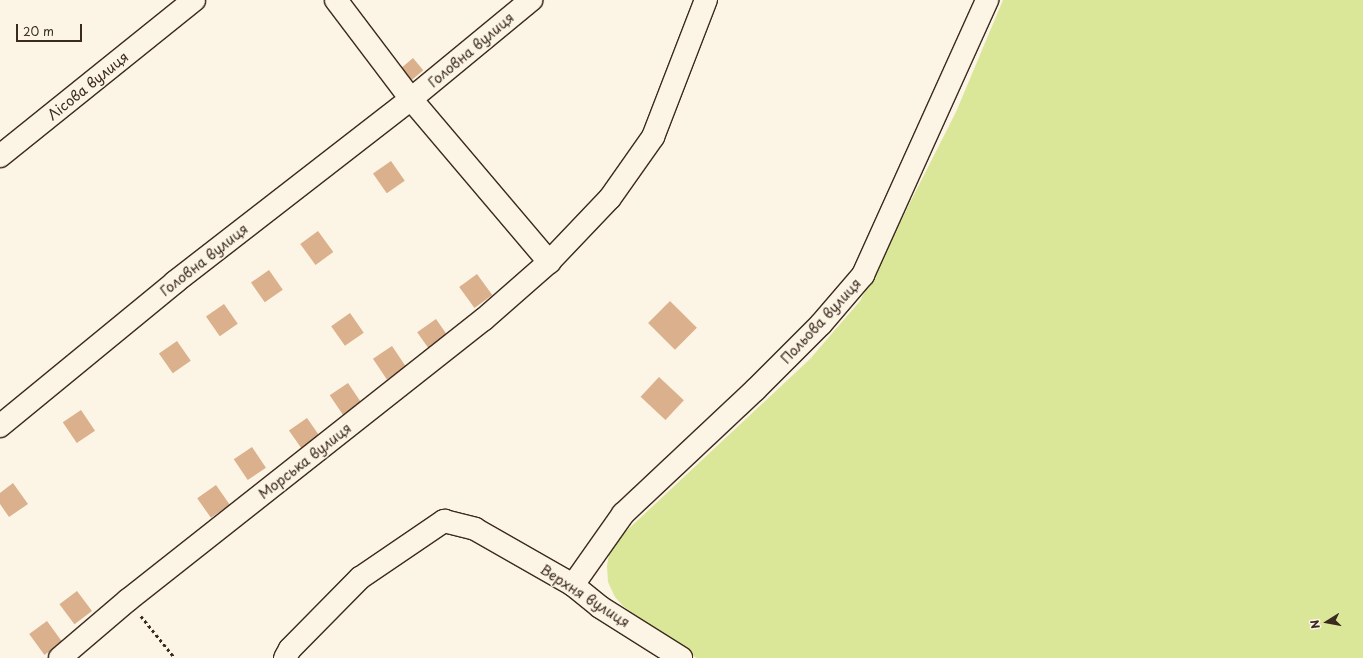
<!DOCTYPE html>
<html>
<head>
<meta charset="utf-8">
<style>
	body { margin:0 }
	#map { position:relative; width:1363px; height:658px; overflow:hidden; background:#fcf5e5; font-family:"Playpen Sans",sans-serif }
	div>[style] { position:absolute }
	[style*='--x'] { left:calc(var(--x)*1px); top:calc(var(--y)*1px); width:calc(var(--w)*1px); rotate:calc(var(--a)*1deg) }
	.green>* { inset:0; background:#dae698 }
	.building>* { inset:0; background:#dbb08c; transform-origin:0 0 }
	.path>* { height:2.5px; margin-top:-1.25px; transform-origin:0; background:repeating-linear-gradient(90deg,#3b2a1e 0 3px,transparent 0 6px) }
	.roads { filter:drop-shadow(1px 0 #3b2a1e) drop-shadow(-1px 0 #3b2a1e) drop-shadow(0 1px #3b2a1e) drop-shadow(0 -1px #3b2a1e) }
	.minor>* { height:22px; margin:-11px; padding:0 11px; transform-origin:11px; border-radius:11px; background:#fcf5e5 }
	span { translate:-50% -50%; white-space:nowrap; text-align:center; line-height:1.15; -webkit-text-stroke:3px #fcf5e5; paint-order:stroke }
	.street-label { font-size:14px; color:#3b2a1e }
	.north { position:absolute; left:1307px; top:602px; width:40px; height:40px; -webkit-text-stroke:3px #fcf5e5; paint-order:stroke; rotate:259deg; font-size:11px; font-weight:700; line-height:16px; text-align:center; color:#3b2a1e }
	.north::after { content:''; display:block; margin:auto; width:14px; height:18px; background:#3b2a1e; clip-path:polygon(50% 0,100% 100%,50% 72%,0 100%) }
	.scale { position:absolute; left:16px; top:24px; width:66px; height:18px; box-sizing:border-box; border:2px solid #3b2a1e; border-top:0; padding-left:5px; font-size:12px; line-height:14px; white-space:nowrap; color:#3b2a1e; -webkit-text-stroke:3px #fcf5e5; paint-order:stroke }
</style>
</head>
<body>
<div id="map">
	<div class="green">
		<div style="clip-path:polygon(1003px 0,1363px 0,1363px 658px,696px 658px,623px 606px,615px 597px,608px 582px,607px 566px,609px 554px,623px 534px,810px 359px,860px 301px,956px 112px)"></div>
	</div>
	<div class="building">
		<div style="left:413px;top:58px;width:16px;height:15px;rotate:50deg"></div>
		<div style="left:391px;top:161px;width:24px;height:22px;rotate:55deg"></div>
		<div style="left:318px;top:231px;width:26px;height:22px;rotate:54deg"></div>
		<div style="left:269px;top:270px;width:24px;height:22px;rotate:55deg"></div>
		<div style="left:477px;top:274px;width:26px;height:22px;rotate:54deg"></div>
		<div style="left:670px;top:301px;width:38px;height:31px;rotate:45deg"></div>
		<div style="left:224px;top:304px;width:24px;height:22px;rotate:55deg"></div>
		<div style="left:350px;top:313px;width:24px;height:23px;rotate:55deg"></div>
		<div style="left:436px;top:319px;width:24px;height:23px;rotate:55deg"></div>
		<div style="left:177px;top:341px;width:24px;height:22px;rotate:55deg"></div>
		<div style="left:392px;top:346px;width:25px;height:23px;rotate:56deg"></div>
		<div style="left:659px;top:377px;width:34px;height:27px;rotate:43deg"></div>
		<div style="left:348px;top:383px;width:25px;height:22px;rotate:56deg"></div>
		<div style="left:81px;top:410px;width:25px;height:22px;rotate:56deg"></div>
		<div style="left:307px;top:418px;width:24px;height:22px;rotate:55deg"></div>
		<div style="left:252px;top:447px;width:25px;height:22px;rotate:56deg"></div>
		<div style="clip-path:polygon(13px 483px,28px 504px,9px 517px,0 504px,0 493px)"></div>
		<div style="left:216px;top:485px;width:24px;height:23px;rotate:55deg"></div>
		<div style="left:77px;top:591px;width:25px;height:22px;rotate:53deg"></div>
		<div style="left:47px;top:621px;width:26px;height:22px;rotate:54deg"></div>
	</div>
	<div class="path">
		<div style="--x:141;--y:616;--w:54;--a:51"></div>
	</div>
	<div class="roads">
		<div class="minor">
			<div style="--x:336;--y:0;--w:124;--a:52.9"></div>
			<div style="--x:411;--y:99;--w:214;--a:49.7"></div>
			<div style="--x:0;--y:156;--w:249;--a:-38.8"></div>
			<div style="--x:0;--y:426;--w:227;--a:-39.4"></div>
			<div style="--x:175;--y:282;--w:299;--a:-37.8"></div>
			<div style="--x:411;--y:99;--w:156;--a:-39.5"></div>
			<div style="--x:573;--y:585;--w:87;--a:-54.8"></div>
			<div style="--x:623;--y:514;--w:181;--a:-43.2"></div>
			<div style="--x:755;--y:390;--w:93;--a:-45"></div>
			<div style="--x:821;--y:324;--w:65;--a:-49.4"></div>
			<div style="--x:863;--y:275;--w:302;--a:-65.7"></div>
			<div style="--x:60;--y:658;--w:89;--a:-40.5"></div>
			<div style="--x:128;--y:600;--w:452;--a:-38.3"></div>
			<div style="--x:483;--y:320;--w:88;--a:-41.3"></div>
			<div style="--x:549;--y:262;--w:88;--a:-46.4"></div>
			<div style="--x:610;--y:198;--w:75;--a:-54.8"></div>
			<div style="--x:653;--y:137;--w:147;--a:-68.9"></div>
			<div style="--x:285;--y:658;--w:10;--a:-61"></div>
			<div style="--x:290;--y:649;--w:100;--a:-45.4"></div>
			<div style="--x:360;--y:578;--w:102;--a:-34.2"></div>
			<div style="--x:444;--y:521;--w:32;--a:14"></div>
			<div style="--x:475;--y:529;--w:113;--a:29.7"></div>
			<div style="--x:573;--y:585;--w:35;--a:39"></div>
			<div style="--x:600;--y:607;--w:96;--a:32.2"></div>
		</div>
	</div>
	<div class="street-label">
		<span style="left:471px;top:50px;rotate:-40deg">Головна вулиця</span>
		<span style="left:88px;top:86px;rotate:-39deg">Лісова вулиця</span>
		<span style="left:204px;top:260px;rotate:-38deg">Головна вулиця</span>
		<span style="left:821px;top:321px;rotate:-47deg">Польова вулиця</span>
		<span style="left:305px;top:461px;rotate:-38deg">Морська вулиця</span>
		<span style="left:585px;top:596px;rotate:33deg">Верхня вулиця</span>
	</div>
	<div class="north">N</div>
	<div class="scale">20 m</div>
</div>
</body>
</html>
